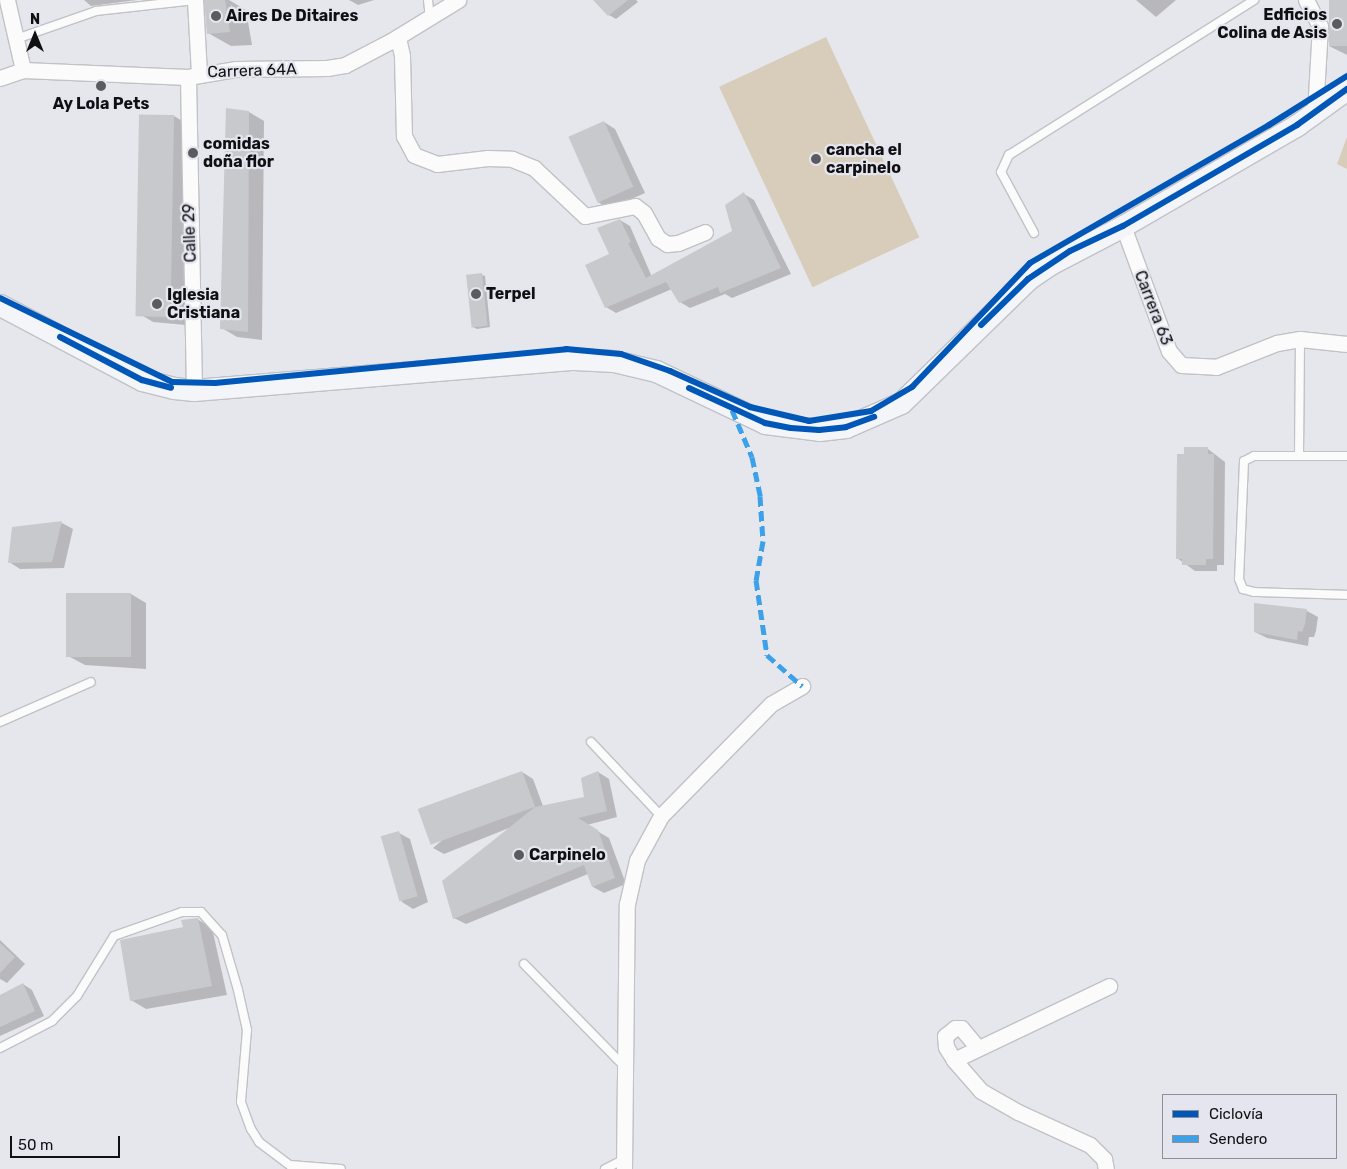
<!DOCTYPE html>
<html>
<head>
<meta charset="utf-8">
<style>
	body { margin:0 }
	#map { position:relative; width:1347px; height:1169px; overflow:hidden; background:#e6e7ec; font-family:Rubik,sans-serif }
	div>[style] { position:absolute }
	[style*='--x'] { left:calc(var(--x)*1px); top:calc(var(--y)*1px); width:calc(var(--w)*1px); rotate:calc(var(--a)*1deg) }
	.green>* { inset:0; background:#d7cdba; transform-origin:0 0 }
	.shadow>* { inset:0; background:#0003 }
	.building>* { inset:0; background:#c8c9cd; transform-origin:0 0 }
	.roads { filter:drop-shadow(1px 0 #c1c2c6) drop-shadow(-1px 0 #c1c2c6) drop-shadow(0 1px #c1c2c6) drop-shadow(0 -1px #c1c2c6) }
	.lane>* { height:8px; margin:-4px; padding:0 4px; transform-origin:4px; border-radius:4px; background:#fbfbfc }
	.street>* { height:15px; margin:-7.5px; padding:0 7.5px; transform-origin:7.5px; border-radius:7.5px; background:#fbfbfc }
	.secondary>* { height:21px; margin:-10.5px; padding:0 10.5px; transform-origin:10.5px; border-radius:10.5px; background:#f4f5f9 }
	.quiet>* { height:5px; margin-top:-2.5px; transform-origin:0; background:repeating-linear-gradient(90deg,#3da1ea 0 10px,transparent 0 15px) }
	.cycleway>* { height:6px; margin:-3px; padding:0 3px; transform-origin:3px; border-radius:3px; background:#0057b8 }
	.dots>* { width:14px; height:14px; translate:-50% -50%; box-sizing:border-box; border:2px solid #e4e5ee; border-radius:50% }
	span { translate:-50% -50%; white-space:nowrap; text-align:center; line-height:1.15; -webkit-text-stroke:4.5px #e4e5ee; paint-order:stroke }
	.poi-label { font-size:16px; color:#101013; font-weight:700 }
	.right { translate:-100% -50%; text-align:right }
	.left { translate:0 -50%; text-align:left }
	.street-label { font-size:16px; color:#101013 }
	.legend { position:absolute; left:1162px; top:1094px; width:175px; height:65px; box-sizing:border-box; background:#e4e5ee; border:1px solid #8f9096; margin:0; padding:6px 9px; list-style:none; font-size:15px; color:#101013 }
	.legend li { display:flex; align-items:center; gap:10px; height:25px }
	.legend b { width:25px; border:1px solid #8f9096 }
	.north { position:absolute; left:10px; top:10px; width:50px; height:50px; -webkit-text-stroke:4px #e4e5ee; paint-order:stroke; rotate:0deg; font-size:14px; font-weight:700; line-height:20px; text-align:center; color:#101013 }
	.north::after { content:''; display:block; margin:auto; width:18px; height:22px; background:#101013; clip-path:polygon(50% 0,100% 100%,50% 72%,0 100%) }
	.scale { position:absolute; left:10px; top:1136px; width:110px; height:22px; box-sizing:border-box; border:2px solid #101013; border-top:0; padding-left:6px; font-size:15px; line-height:18px; white-space:nowrap; color:#101013; -webkit-text-stroke:4px #e4e5ee; paint-order:stroke }
</style>
</head>
<body>
<div id="map">
	<div class="green">
		<div style="left:826px;top:37px;width:221px;height:118px;rotate:65deg"></div>
		<div style="clip-path:polygon(1347px 137px,1347px 169px,1337px 164px)"></div>
	</div>
	<div class="shadow">
		<div style="clip-path:polygon(84px 0,137px 0,91px 6px)"></div>
		<div style="clip-path:polygon(205px 0,229px 0,246px 10px,252px 45px,231px 46px,208px 33px)"></div>
		<div style="clip-path:polygon(349px 0,374px 0,358px 5px)"></div>
		<div style="clip-path:polygon(604px 0,636px 0,638px 2px,616px 19px,609px 15px)"></div>
		<div style="clip-path:polygon(1136px 0,1176px 0,1156px 17px)"></div>
		<div style="clip-path:polygon(1338px 0,1347px 0,1347px 55px,1329px 46px)"></div>
		<div style="clip-path:polygon(249px 112px,264px 121px,262px 340px,237px 337px,222px 328px)"></div>
		<div style="clip-path:polygon(174px 116px,189px 125px,186px 325px,153px 322px,138px 313px,140px 117px)"></div>
		<div style="clip-path:polygon(604px 122px,615px 129px,645px 193px,609px 209px,598px 202px)"></div>
		<div style="clip-path:polygon(744px 194px,754px 200px,791px 274px,732px 298px,725px 294px,690px 308px,680px 302px,672px 289px,616px 313px,606px 307px,611px 255px,620px 220px,630px 226px,652px 277px,734px 231px)"></div>
		<div style="clip-path:polygon(482px 275px,485px 276px,490px 327px,477px 329px,473px 327px)"></div>
		<div style="clip-path:polygon(1185px 449px,1208px 449px,1225px 462px,1224px 565px,1217px 565px,1217px 571px,1195px 571px,1177px 558px)"></div>
		<div style="clip-path:polygon(62px 523px,73px 529px,64px 568px,20px 569px,9px 562px)"></div>
		<div style="clip-path:polygon(131px 594px,146px 603px,146px 669px,85px 665px,70px 657px)"></div>
		<div style="clip-path:polygon(1307px 611px,1318px 617px,1316px 631px,1314px 637px,1309px 637px,1308px 646px,1267px 638px,1255px 632px)"></div>
		<div style="clip-path:polygon(522px 772px,533px 779px,543px 806px,586px 798px,598px 772px,609px 779px,617px 817px,587px 825px,609px 838px,626px 884px,604px 893px,593px 887px,588px 874px,466px 924px,454px 918px,509px 828px,444px 854px,433px 848px)"></div>
		<div style="clip-path:polygon(399px 833px,410px 839px,428px 902px,413px 909px,402px 902px)"></div>
		<div style="clip-path:polygon(197px 919px,212px 928px,227px 995px,146px 1009px,131px 1000px,184px 928px)"></div>
		<div style="clip-path:polygon(0 940px,25px 964px,7px 983px,0 979px)"></div>
		<div style="clip-path:polygon(23px 984px,32px 990px,44px 1016px,0 1036px,0 997px)"></div>
	</div>
	<div class="building">
		<div style="clip-path:polygon(204px 0,225px 0,230px 32px,207px 34px)"></div>
		<div style="clip-path:polygon(593px 0,628px 0,608px 16px)"></div>
		<div style="left:1329px;top:0;width:18px;height:46px"></div>
		<div style="clip-path:polygon(226px 108px,249px 111px,248px 332px,220px 329px)"></div>
		<div style="left:174px;top:115px;width:202px;height:35px;rotate:91deg"></div>
		<div style="left:604px;top:121px;width:72px;height:39px;rotate:66deg"></div>
		<div style="clip-path:polygon(744px 192px,781px 268px,720px 293px,718px 287px,679px 303px,666px 282px,605px 308px,585px 265px,609px 254px,597px 228px,620px 219px,631px 242px,628px 243px,646px 278px,732px 231px,725px 205px)"></div>
		<div style="left:482px;top:273px;width:53px;height:16px;rotate:84deg"></div>
		<div style="clip-path:polygon(1184px 447px,1208px 447px,1208px 454px,1214px 454px,1213px 559px,1206px 559px,1206px 565px,1182px 565px,1182px 559px,1176px 559px,1177px 454px,1184px 454px)"></div>
		<div style="clip-path:polygon(62px 521px,52px 562px,8px 563px,12px 527px)"></div>
		<div style="left:66px;top:593px;width:65px;height:64px"></div>
		<div style="clip-path:polygon(1254px 603px,1307px 609px,1305px 624px,1302px 632px,1298px 631px,1297px 640px,1254px 632px)"></div>
		<div style="left:522px;top:771px;width:38px;height:111px;rotate:70deg"></div>
		<div style="clip-path:polygon(598px 771px,607px 811px,578px 818px,598px 830px,615px 878px,592px 887px,584px 865px,453px 919px,442px 881px,535px 807px,584px 797px,581px 778px)"></div>
		<div style="left:399px;top:831px;width:68px;height:19px;rotate:74deg"></div>
		<div style="clip-path:polygon(198px 918px,212px 986px,130px 1001px,120px 940px,183px 927px,181px 920px)"></div>
		<div style="clip-path:polygon(0 943px,15px 957px,0 973px)"></div>
		<div style="clip-path:polygon(23px 983px,35px 1011px,0 1027px,0 995px)"></div>
	</div>
	<div class="roads">
		<div class="lane">
			<div style="--x:428;--y:0;--w:18;--a:84"></div>
			<div style="--x:16;--y:39;--w:85;--a:-19.3"></div>
			<div style="--x:96;--y:11;--w:100;--a:-6.3"></div>
			<div style="--x:1034;--y:233;--w:69;--a:-118.4"></div>
			<div style="--x:1001;--y:172;--w:19;--a:-65"></div>
			<div style="--x:1009;--y:155;--w:290;--a:-32.3"></div>
			<div style="--x:1299;--y:456;--w:117;--a:-89.5"></div>
			<div style="--x:1347;--y:456;--w:93;--a:180"></div>
			<div style="--x:1254;--y:456;--w:11;--a:153"></div>
			<div style="--x:1244;--y:461;--w:118;--a:92.4"></div>
			<div style="--x:1239;--y:579;--w:11;--a:68"></div>
			<div style="--x:1243;--y:589;--w:11;--a:15"></div>
			<div style="--x:1254;--y:592;--w:93;--a:1.8"></div>
			<div style="--x:0;--y:722;--w:99;--a:-23.7"></div>
			<div style="--x:591;--y:742;--w:102;--a:46.6"></div>
			<div style="--x:524;--y:964;--w:143;--a:45.6"></div>
			<div style="--x:0;--y:1048;--w:59;--a:-27.4"></div>
			<div style="--x:52;--y:1021;--w:35;--a:-45"></div>
			<div style="--x:77;--y:996;--w:70;--a:-58.3"></div>
			<div style="--x:114;--y:936;--w:72;--a:-19.4"></div>
			<div style="--x:182;--y:912;--w:19;--a:0"></div>
			<div style="--x:201;--y:912;--w:31;--a:48"></div>
			<div style="--x:222;--y:935;--w:57;--a:73.8"></div>
			<div style="--x:238;--y:990;--w:41;--a:77.3"></div>
			<div style="--x:247;--y:1030;--w:72;--a:94.8"></div>
			<div style="--x:241;--y:1102;--w:29;--a:70"></div>
			<div style="--x:251;--y:1129;--w:15;--a:58"></div>
			<div style="--x:259;--y:1142;--w:39;--a:37"></div>
			<div style="--x:290;--y:1165;--w:51;--a:4.5"></div>
			<div style="--x:605;--y:1169;--w:22;--a:-27"></div>
		</div>
		<div class="street">
			<div style="--x:7;--y:0;--w:72;--a:77.1"></div>
			<div style="--x:195;--y:0;--w:73;--a:86.9"></div>
			<div style="--x:1306;--y:0;--w:30;--a:62"></div>
			<div style="--x:1320;--y:26;--w:87;--a:93.3"></div>
			<div style="--x:398;--y:38;--w:18;--a:77"></div>
			<div style="--x:402;--y:56;--w:80;--a:88.6"></div>
			<div style="--x:404;--y:136;--w:21;--a:62"></div>
			<div style="--x:414;--y:155;--w:25;--a:21"></div>
			<div style="--x:437;--y:164;--w:51;--a:-6.7"></div>
			<div style="--x:488;--y:158;--w:24;--a:2"></div>
			<div style="--x:512;--y:159;--w:24;--a:22"></div>
			<div style="--x:534;--y:168;--w:70;--a:43.3"></div>
			<div style="--x:585;--y:216;--w:51;--a:-11.3"></div>
			<div style="--x:635;--y:206;--w:11;--a:38"></div>
			<div style="--x:644;--y:213;--w:29;--a:61"></div>
			<div style="--x:658;--y:238;--w:11;--a:34"></div>
			<div style="--x:667;--y:244;--w:11;--a:-5"></div>
			<div style="--x:678;--y:243;--w:29;--a:-22"></div>
			<div style="--x:188;--y:77;--w:313;--a:88.9"></div>
			<div style="--x:0;--y:78;--w:24;--a:-19"></div>
			<div style="--x:23;--y:70;--w:165;--a:2.4"></div>
			<div style="--x:188;--y:77;--w:49;--a:-9.5"></div>
			<div style="--x:236;--y:69;--w:91;--a:-0.6"></div>
			<div style="--x:327;--y:68;--w:18;--a:-9"></div>
			<div style="--x:345;--y:65;--w:52;--a:-27.6"></div>
			<div style="--x:391;--y:41;--w:79;--a:-31.5"></div>
			<div style="--x:1123;--y:226;--w:133;--a:69.8"></div>
			<div style="--x:1169;--y:351;--w:18;--a:49"></div>
			<div style="--x:1181;--y:365;--w:35;--a:3"></div>
			<div style="--x:1216;--y:367;--w:66;--a:-21.5"></div>
			<div style="--x:1277;--y:343;--w:23;--a:-10"></div>
			<div style="--x:1300;--y:339;--w:47;--a:6.1"></div>
			<div style="--x:978;--y:1048;--w:26;--a:-130"></div>
			<div style="--x:961;--y:1028;--w:6;--a:180"></div>
			<div style="--x:955;--y:1028;--w:13;--a:141"></div>
			<div style="--x:945;--y:1036;--w:11;--a:85"></div>
			<div style="--x:946;--y:1047;--w:15;--a:58"></div>
			<div style="--x:954;--y:1060;--w:41;--a:48.9"></div>
			<div style="--x:981;--y:1091;--w:43;--a:29.6"></div>
			<div style="--x:1018;--y:1112;--w:79;--a:24.6"></div>
			<div style="--x:1090;--y:1145;--w:20;--a:45"></div>
			<div style="--x:1104;--y:1159;--w:10;--a:79"></div>
			<div style="--x:954;--y:1060;--w:172;--a:-25.5"></div>
			<div style="--x:624;--y:1169;--w:265;--a:-89.4"></div>
			<div style="--x:627;--y:904;--w:45;--a:-77.2"></div>
			<div style="--x:637;--y:860;--w:50;--a:-61.4"></div>
			<div style="--x:661;--y:816;--w:157;--a:-45.5"></div>
			<div style="--x:771;--y:704;--w:36;--a:-30"></div>
		</div>
		<div class="secondary">
			<div style="--x:0;--y:305;--w:161;--a:27.8"></div>
			<div style="--x:142;--y:380;--w:33;--a:14"></div>
			<div style="--x:174;--y:388;--w:20;--a:6"></div>
			<div style="--x:194;--y:390;--w:381;--a:-4.7"></div>
			<div style="--x:574;--y:359;--w:40;--a:2.9"></div>
			<div style="--x:614;--y:361;--w:43;--a:13.4"></div>
			<div style="--x:656;--y:371;--w:121;--a:25.5"></div>
			<div style="--x:765;--y:423;--w:54;--a:7.4"></div>
			<div style="--x:819;--y:430;--w:27;--a:-6"></div>
			<div style="--x:846;--y:427;--w:60;--a:-23.6"></div>
			<div style="--x:901;--y:403;--w:177;--a:-44.3"></div>
			<div style="--x:1028;--y:279;--w:27;--a:-34"></div>
			<div style="--x:1050;--y:264;--w:82;--a:-27.5"></div>
			<div style="--x:1123;--y:226;--w:201;--a:-30.1"></div>
			<div style="--x:1297;--y:125;--w:62;--a:-35.8"></div>
		</div>
	</div>
	<div class="quiet">
		<div style="--x:732;--y:410;--w:51;--a:66.9"></div>
		<div style="--x:752;--y:457;--w:40;--a:78"></div>
		<div style="--x:760;--y:496;--w:45;--a:86.2"></div>
		<div style="--x:763;--y:541;--w:40;--a:100"></div>
		<div style="--x:756;--y:580;--w:76;--a:81.7"></div>
		<div style="--x:767;--y:655;--w:47;--a:41.5"></div>
	</div>
	<div class="cycleway">
		<div style="--x:0;--y:298;--w:191;--a:26"></div>
		<div style="--x:172;--y:382;--w:43;--a:1.3"></div>
		<div style="--x:215;--y:383;--w:353;--a:-5.5"></div>
		<div style="--x:566;--y:349;--w:55;--a:5.2"></div>
		<div style="--x:621;--y:354;--w:52;--a:19.1"></div>
		<div style="--x:670;--y:371;--w:88;--a:24.2"></div>
		<div style="--x:750;--y:407;--w:61;--a:13.3"></div>
		<div style="--x:809;--y:421;--w:63;--a:-9.2"></div>
		<div style="--x:871;--y:411;--w:48;--a:-30.3"></div>
		<div style="--x:912;--y:387;--w:171;--a:-46.4"></div>
		<div style="--x:1030;--y:263;--w:276;--a:-30"></div>
		<div style="--x:1269;--y:125;--w:92;--a:-32.1"></div>
		<div style="--x:981;--y:325;--w:66;--a:-44.4"></div>
		<div style="--x:1028;--y:279;--w:50;--a:-33.7"></div>
		<div style="--x:1070;--y:251;--w:59;--a:-25.3"></div>
		<div style="--x:1123;--y:226;--w:201;--a:-30.1"></div>
		<div style="--x:1297;--y:125;--w:62;--a:-35.8"></div>
		<div style="--x:60;--y:337;--w:93;--a:27.7"></div>
		<div style="--x:142;--y:380;--w:30;--a:15"></div>
		<div style="--x:689;--y:388;--w:84;--a:24.7"></div>
		<div style="--x:765;--y:423;--w:26;--a:11"></div>
		<div style="--x:791;--y:428;--w:28;--a:4"></div>
		<div style="--x:819;--y:430;--w:27;--a:-6"></div>
		<div style="--x:846;--y:427;--w:30;--a:-20"></div>
	</div>
	<div class="dots">
		<div style="left:216px;top:16px;background:#5b5b5f"></div>
		<div style="left:1337px;top:24px;background:#5b5b5f"></div>
		<div style="left:101px;top:86px;background:#5b5b5f"></div>
		<div style="left:193px;top:153px;background:#5b5b5f"></div>
		<div style="left:816px;top:159px;background:#5b5b5f"></div>
		<div style="left:476px;top:294px;background:#5b5b5f"></div>
		<div style="left:157px;top:304px;background:#5b5b5f"></div>
		<div style="left:519px;top:855px;background:#5b5b5f"></div>
	</div>
	<div class="poi-label">
		<span class="right" style="left:1327px;top:24px">Edficios<br>Colina de Asis</span>
		<span class="left" style="left:226px;top:16px">Aires De Ditaires</span>
		<span style="left:101px;top:104px">Ay Lola Pets</span>
		<span class="left" style="left:203px;top:153px">comidas<br>doña flor</span>
		<span class="left" style="left:826px;top:159px">cancha el<br>carpinelo</span>
		<span class="left" style="left:486px;top:294px">Terpel</span>
		<span class="left" style="left:167px;top:304px">Iglesia<br>Cristiana</span>
		<span class="left" style="left:529px;top:855px">Carpinelo</span>
	</div>
	<div class="street-label">
		<span style="left:252px;top:71px;rotate:-2deg">Carrera 64A</span>
		<span style="left:190px;top:233px;rotate:-92deg">Calle 29</span>
		<span style="left:1153px;top:308px;rotate:69deg">Carrera 63</span>
	</div>
	<ul class="legend">
	<li><b style="height:6px;background:#0057b8"></b>Ciclovía</li>
	<li><b style="height:6px;background:#3da1ea"></b>Sendero</li>
	</ul>
	<div class="north">N</div>
	<div class="scale">50 m</div>
</div>
</body>
</html>
